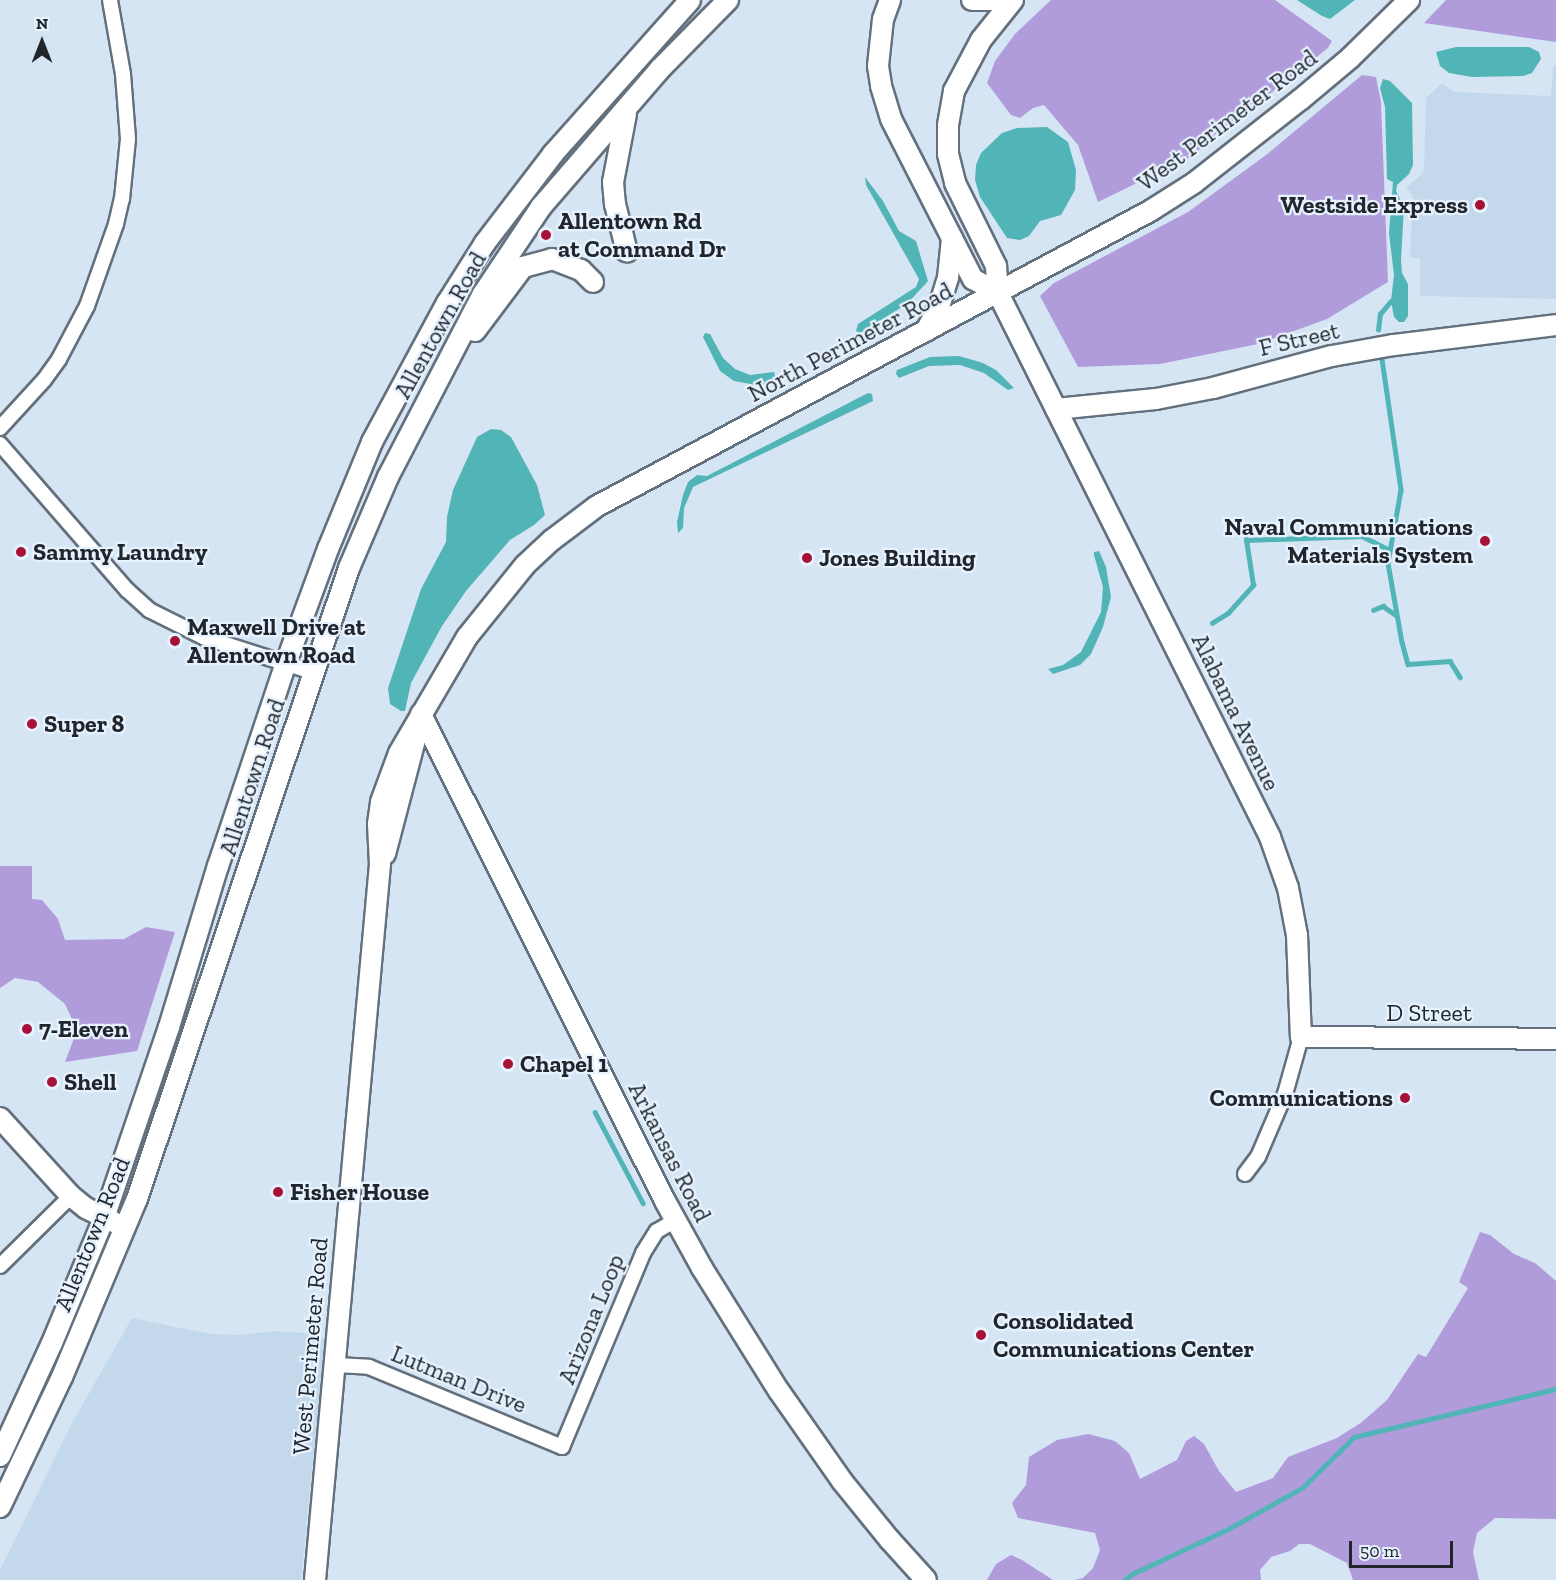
<!DOCTYPE html>
<html>
<head>
<meta charset="utf-8">
<style>
	body { margin:0 }
	#map { position:relative; width:1556px; height:1580px; overflow:hidden; background:#d6e5f4; font-family:"Zilla Slab",serif }
	div>[style] { position:absolute }
	[style*='--x'] { left:calc(var(--x)*1px); top:calc(var(--y)*1px); width:calc(var(--w)*1px); rotate:calc(var(--a)*1deg) }
	.built>* { inset:0; background:#c4d8eb }
	.forest>* { inset:0; background:#b19cdb }
	.water>* { inset:0; background:#51b4b6 }
	.stream>* { height:4.5px; margin:-2.25px; padding:0 2.25px; transform-origin:2.25px; border-radius:2.25px; background:#51b4b6 }
	.roads { filter:drop-shadow(2px 0 #63707d) drop-shadow(-2px 0 #63707d) drop-shadow(0 2px #63707d) drop-shadow(0 -2px #63707d) }
	.street>* { height:14px; margin:-7px; padding:0 7px; transform-origin:7px; border-radius:7px; background:#fff }
	.secondary>* { height:20px; margin:-10px; padding:0 10px; transform-origin:10px; border-radius:10px; background:#fff }
	.dots>* { width:16px; height:16px; translate:-50% -50%; box-sizing:border-box; border:3px solid #e6f2fe; border-radius:50% }
	span { translate:-50% -50%; white-space:nowrap; text-align:center; line-height:1.15; -webkit-text-stroke:4.5px #e6f2fe; paint-order:stroke }
	.street-label { font-size:24px; color:#21262c }
	.poi-label { font-size:24px; color:#21262c; font-weight:700 }
	.right { translate:-100% -50%; text-align:right }
	.left { translate:0 -50%; text-align:left }
	.north { position:absolute; left:12px; top:12px; width:60px; height:60px; -webkit-text-stroke:4px #e6f2fe; paint-order:stroke; rotate:0deg; font-size:16px; font-weight:700; line-height:24px; text-align:center; color:#21262c }
	.north::after { content:''; display:block; margin:auto; width:21px; height:27px; background:#21262c; clip-path:polygon(50% 0,100% 100%,50% 72%,0 100%) }
	.scale { position:absolute; left:1349px; top:1541px; width:104px; height:27px; box-sizing:border-box; border:3px solid #21262c; border-top:0; padding-left:8px; font-size:18px; line-height:21px; white-space:nowrap; color:#21262c; -webkit-text-stroke:4px #e6f2fe; paint-order:stroke }
</style>
</head>
<body>
<div id="map">
	<div class="built">
		<div style="clip-path:polygon(1553px 66px,1556px 66px,1556px 299px,1420px 296px,1420px 259px,1410px 257px,1413px 196px,1406px 188px,1423px 173px,1424px 168px,1426px 98px,1442px 83px,1454px 92px,1551px 96px)"></div>
		<div style="clip-path:polygon(132px 1318px,210px 1334px,241px 1335px,275px 1331px,303px 1333px,325px 1339px,301px 1580px,0 1580px,0 1570px,73px 1421px)"></div>
	</div>
	<div class="forest">
		<div style="clip-path:polygon(1051px 0,1275px 0,1332px 41px,1328px 48px,1190px 157px,1098px 202px,1078px 145px,1044px 105px,1033px 108px,1020px 118px,1011px 115px,987px 83px,995px 61px,1015px 34px)"></div>
		<div style="clip-path:polygon(1446px 0,1556px 0,1556px 42px,1424px 23px)"></div>
		<div style="clip-path:polygon(1362px 75px,1376px 77px,1381px 102px,1388px 282px,1327px 319px,1258px 344px,1160px 364px,1078px 367px,1040px 296px,1054px 283px,1188px 212px,1266px 155px)"></div>
		<div style="clip-path:polygon(0 866px,32px 866px,32px 899px,42px 900px,58px 919px,65px 940px,124px 939px,146px 927px,175px 932px,137px 1051px,65px 1062px,77px 1030px,65px 1004px,38px 982px,15px 978px,0 988px)"></div>
		<div style="clip-path:polygon(1480px 1232px,1490px 1235px,1514px 1254px,1535px 1263px,1556px 1281px,1556px 1519px,1495px 1518px,1477px 1533px,1473px 1552px,1479px 1580px,1353px 1580px,1347px 1563px,1310px 1544px,1299px 1544px,1290px 1551px,1271px 1557px,1260px 1570px,1261px 1580px,1075px 1580px,1083px 1578px,1093px 1568px,1100px 1550px,1095px 1533px,1018px 1518px,1012px 1503px,1026px 1485px,1029px 1457px,1057px 1440px,1088px 1434px,1115px 1441px,1129px 1453px,1140px 1479px,1177px 1460px,1186px 1441px,1194px 1436px,1204px 1444px,1219px 1471px,1236px 1492px,1273px 1478px,1288px 1457px,1337px 1438px,1362px 1422px,1387px 1400px,1418px 1354px,1426px 1357px,1468px 1288px,1459px 1282px)"></div>
		<div style="clip-path:polygon(1011px 1555px,1022px 1560px,1053px 1580px,987px 1580px,996px 1564px)"></div>
	</div>
	<div class="water">
		<div style="clip-path:polygon(1297px 0,1355px 0,1330px 19px,1322px 16px)"></div>
		<div style="clip-path:polygon(1456px 47px,1529px 47px,1539px 52px,1541px 59px,1532px 73px,1523px 76px,1472px 77px,1449px 73px,1440px 66px,1436px 52px)"></div>
		<div style="clip-path:polygon(1383px 79px,1390px 81px,1412px 103px,1413px 165px,1409px 174px,1397px 185px,1396px 191px,1404px 207px,1401px 260px,1402px 273px,1408px 284px,1408px 316px,1404px 322px,1399px 322px,1394px 317px,1391px 301px,1394px 275px,1389px 233px,1393px 182px,1387px 179px,1385px 107px,1380px 88px)"></div>
		<div style="clip-path:polygon(1047px 127px,1068px 142px,1076px 170px,1075px 190px,1061px 215px,1040px 221px,1029px 236px,1020px 240px,1007px 238px,980px 197px,975px 180px,976px 165px,981px 153px,1002px 133px,1017px 128px)"></div>
		<div style="clip-path:polygon(865px 177px,883px 201px,899px 231px,916px 241px,928px 281px,907px 304px,860px 333px,856px 331px,858px 324px,916px 287px,919px 279px,866px 185px)"></div>
		<div style="clip-path:polygon(705px 333px,710px 334px,723px 358px,735px 369px,750px 375px,774px 372px,776px 379px,768px 384px,756px 385px,734px 381px,720px 371px,703px 337px)"></div>
		<div style="clip-path:polygon(959px 356px,983px 363px,996px 370px,1014px 388px,1008px 390px,984px 373px,960px 365px,929px 366px,899px 378px,896px 374px,897px 370px,930px 357px)"></div>
		<div style="clip-path:polygon(868px 393px,872px 394px,873px 401px,693px 487px,684px 508px,683px 528px,678px 533px,677px 522px,683px 495px,688px 482px,697px 475px,707px 476px)"></div>
		<div style="clip-path:polygon(491px 429px,501px 430px,511px 437px,537px 485px,545px 515px,534px 525px,510px 540px,466px 591px,442px 626px,411px 683px,405px 711px,401px 711px,390px 704px,388px 688px,421px 589px,446px 542px,447px 517px,453px 490px,477px 437px)"></div>
		<div style="clip-path:polygon(1099px 551px,1106px 567px,1111px 597px,1103px 627px,1091px 654px,1080px 665px,1053px 674px,1048px 669px,1063px 665px,1081px 652px,1101px 612px,1103px 587px,1094px 555px,1094px 552px)"></div>
	</div>
	<div class="stream">
		<div style="--x:1378;--y:330;--w:16;--a:-83"></div>
		<div style="--x:1380;--y:314;--w:17;--a:-50"></div>
		<div style="--x:1382;--y:359;--w:132;--a:81.7"></div>
		<div style="--x:1401;--y:490;--w:74;--a:100.1"></div>
		<div style="--x:1388;--y:563;--w:80;--a:80"></div>
		<div style="--x:1402;--y:642;--w:23;--a:75"></div>
		<div style="--x:1408;--y:664;--w:42;--a:-4.1"></div>
		<div style="--x:1450;--y:661;--w:19;--a:58"></div>
		<div style="--x:1373;--y:610;--w:11;--a:-22"></div>
		<div style="--x:1383;--y:606;--w:16;--a:35"></div>
		<div style="--x:1212;--y:623;--w:19;--a:-32"></div>
		<div style="--x:1228;--y:613;--w:38;--a:-48"></div>
		<div style="--x:1253;--y:585;--w:46;--a:-98.8"></div>
		<div style="--x:1246;--y:540;--w:116;--a:-2"></div>
		<div style="--x:1362;--y:536;--w:30;--a:27"></div>
		<div style="--x:595;--y:1112;--w:103;--a:62.2"></div>
		<div style="--x:1125;--y:1580;--w:9;--a:-41"></div>
		<div style="--x:1132;--y:1574;--w:108;--a:-25.1"></div>
		<div style="--x:1230;--y:1528;--w:82;--a:-29.1"></div>
		<div style="--x:1302;--y:1488;--w:73;--a:-44.4"></div>
		<div style="--x:1354;--y:1437;--w:208;--a:-13.4"></div>
	</div>
	<div class="roads">
		<div class="street">
			<div style="--x:0;--y:428;--w:65;--a:-47.5"></div>
			<div style="--x:44;--y:380;--w:26;--a:-54"></div>
			<div style="--x:59;--y:359;--w:60;--a:-62.2"></div>
			<div style="--x:87;--y:306;--w:87;--a:-70.5"></div>
			<div style="--x:116;--y:224;--w:26;--a:-77"></div>
			<div style="--x:122;--y:199;--w:60;--a:-84.3"></div>
			<div style="--x:128;--y:139;--w:65;--a:-94.4"></div>
			<div style="--x:123;--y:74;--w:75;--a:-100"></div>
			<div style="--x:0;--y:444;--w:194;--a:49"></div>
			<div style="--x:127;--y:590;--w:30;--a:42"></div>
			<div style="--x:149;--y:610;--w:60;--a:26.6"></div>
			<div style="--x:203;--y:637;--w:115;--a:17.7"></div>
			<div style="--x:1245;--y:1174;--w:21;--a:-53"></div>
			<div style="--x:1258;--y:1157;--w:69;--a:-66.8"></div>
			<div style="--x:1285;--y:1094;--w:59;--a:-74.3"></div>
			<div style="--x:0;--y:1266;--w:100;--a:-44.6"></div>
			<div style="--x:336;--y:1365;--w:33;--a:3"></div>
			<div style="--x:369;--y:1367;--w:209;--a:22.5"></div>
			<div style="--x:562;--y:1447;--w:210;--a:-67.3"></div>
			<div style="--x:643;--y:1253;--w:26;--a:-58"></div>
			<div style="--x:657;--y:1231;--w:22;--a:-30"></div>
		</div>
		<div class="secondary">
			<div style="--x:890;--y:0;--w:20;--a:110"></div>
			<div style="--x:883;--y:19;--w:47;--a:96.1"></div>
			<div style="--x:878;--y:66;--w:20;--a:81"></div>
			<div style="--x:881;--y:86;--w:34;--a:73"></div>
			<div style="--x:891;--y:119;--w:180;--a:62.9"></div>
			<div style="--x:973;--y:279;--w:29;--a:29"></div>
			<div style="--x:972;--y:0;--w:30;--a:0"></div>
			<div style="--x:1013;--y:0;--w:51;--a:128.7"></div>
			<div style="--x:981;--y:40;--w:58;--a:117.9"></div>
			<div style="--x:954;--y:91;--w:35;--a:100"></div>
			<div style="--x:948;--y:125;--w:29;--a:90"></div>
			<div style="--x:948;--y:154;--w:30;--a:76"></div>
			<div style="--x:955;--y:183;--w:93;--a:63.7"></div>
			<div style="--x:996;--y:266;--w:27;--a:86"></div>
			<div style="--x:998;--y:293;--w:608;--a:63.43"></div>
			<div style="--x:1270;--y:837;--w:54;--a:70.6"></div>
			<div style="--x:1288;--y:888;--w:48;--a:79.2"></div>
			<div style="--x:1297;--y:935;--w:102;--a:87.8"></div>
			<div style="--x:1301;--y:1037;--w:255;--a:0.4"></div>
			<div style="--x:626;--y:114;--w:69;--a:100.8"></div>
			<div style="--x:613;--y:182;--w:22;--a:85"></div>
			<div style="--x:615;--y:204;--w:49;--a:76"></div>
			<div style="--x:475;--y:331;--w:80;--a:-53.1"></div>
			<div style="--x:523;--y:267;--w:30;--a:-15"></div>
			<div style="--x:552;--y:259;--w:31;--a:21"></div>
			<div style="--x:581;--y:270;--w:17;--a:45"></div>
			<div style="--x:926;--y:331;--w:27;--a:-62"></div>
			<div style="--x:939;--y:307;--w:30;--a:-73"></div>
			<div style="--x:948;--y:278;--w:40;--a:-84.3"></div>
			<div style="--x:1056;--y:409;--w:100;--a:-5.7"></div>
			<div style="--x:1156;--y:399;--w:58;--a:-10.9"></div>
			<div style="--x:1213;--y:388;--w:123;--a:-15.1"></div>
			<div style="--x:1332;--y:356;--w:63;--a:-10.1"></div>
			<div style="--x:1394;--y:345;--w:163;--a:-7"></div>
			<div style="--x:421;--y:714;--w:545;--a:63.39"></div>
			<div style="--x:665;--y:1201;--w:77;--a:61.1"></div>
			<div style="--x:702;--y:1268;--w:145;--a:58"></div>
			<div style="--x:779;--y:1391;--w:110;--a:55"></div>
			<div style="--x:842;--y:1481;--w:75;--a:51"></div>
			<div style="--x:889;--y:1539;--w:55;--a:47.9"></div>
			<div style="--x:385;--y:854;--w:118;--a:-75.3"></div>
			<div style="--x:0;--y:1118;--w:105;--a:47.7"></div>
			<div style="--x:71;--y:1196;--w:19;--a:39"></div>
			<div style="--x:86;--y:1208;--w:31;--a:27"></div>
			<div style="--x:0;--y:1456;--w:124;--a:-65.3"></div>
			<div style="--x:52;--y:1343;--w:135;--a:-67.4"></div>
			<div style="--x:104;--y:1218;--w:202;--a:-71.2"></div>
			<div style="--x:169;--y:1027;--w:168;--a:-73.1"></div>
			<div style="--x:218;--y:866;--w:214;--a:-71.5"></div>
			<div style="--x:286;--y:663;--w:121;--a:-69.8"></div>
			<div style="--x:328;--y:549;--w:116;--a:-67.6"></div>
			<div style="--x:372;--y:442;--w:158;--a:-61.7"></div>
			<div style="--x:447;--y:303;--w:71;--a:-57.7"></div>
			<div style="--x:485;--y:243;--w:112;--a:-52.6"></div>
			<div style="--x:553;--y:154;--w:206;--a:-48.3"></div>
			<div style="--x:0;--y:1507;--w:144;--a:-64.5"></div>
			<div style="--x:62;--y:1377;--w:193;--a:-67.2"></div>
			<div style="--x:137;--y:1199;--w:666;--a:-71.43"></div>
			<div style="--x:349;--y:568;--w:99;--a:-66.8"></div>
			<div style="--x:388;--y:477;--w:206;--a:-62.6"></div>
			<div style="--x:483;--y:294;--w:105;--a:-56.3"></div>
			<div style="--x:541;--y:207;--w:182;--a:-49.2"></div>
			<div style="--x:660;--y:69;--w:97;--a:-45.4"></div>
			<div style="--x:315;--y:1580;--w:718;--a:-84.81"></div>
			<div style="--x:380;--y:865;--w:41;--a:-92.8"></div>
			<div style="--x:378;--y:824;--w:22;--a:-82"></div>
			<div style="--x:381;--y:802;--w:52;--a:-69.8"></div>
			<div style="--x:399;--y:753;--w:134;--a:-59.6"></div>
			<div style="--x:467;--y:637;--w:92;--a:-51.1"></div>
			<div style="--x:525;--y:565;--w:37;--a:-43"></div>
			<div style="--x:552;--y:540;--w:56;--a:-37.1"></div>
			<div style="--x:597;--y:506;--w:627;--a:-28.08"></div>
			<div style="--x:1150;--y:211;--w:52;--a:-32.5"></div>
			<div style="--x:1194;--y:183;--w:135;--a:-38.1"></div>
			<div style="--x:1300;--y:100;--w:65;--a:-40"></div>
			<div style="--x:1350;--y:58;--w:83;--a:-44.5"></div>
		</div>
	</div>
	<div class="dots">
		<div style="left:1480px;top:205px;background:#a81137"></div>
		<div style="left:546px;top:235px;background:#a81137"></div>
		<div style="left:1485px;top:541px;background:#a81137"></div>
		<div style="left:21px;top:552px;background:#a81137"></div>
		<div style="left:807px;top:558px;background:#a81137"></div>
		<div style="left:175px;top:641px;background:#a81137"></div>
		<div style="left:32px;top:724px;background:#a81137"></div>
		<div style="left:27px;top:1029px;background:#a81137"></div>
		<div style="left:508px;top:1064px;background:#a81137"></div>
		<div style="left:52px;top:1082px;background:#a81137"></div>
		<div style="left:1405px;top:1098px;background:#a81137"></div>
		<div style="left:278px;top:1192px;background:#a81137"></div>
		<div style="left:981px;top:1335px;background:#a81137"></div>
	</div>
	<div class="street-label">
		<span style="left:1227px;top:120px;rotate:-37deg">West Perimeter Road</span>
		<span style="left:440px;top:325px;rotate:-61deg">Allentown Road</span>
		<span style="left:1299px;top:339px;rotate:-13deg">F Street</span>
		<span style="left:850px;top:342px;rotate:-28deg">North Perimeter Road</span>
		<span style="left:1236px;top:712px;rotate:64deg">Alabama Avenue</span>
		<span style="left:252px;top:777px;rotate:-72deg">Allentown Road</span>
		<span style="left:1429px;top:1013px">D Street</span>
		<span style="left:670px;top:1152px;rotate:63deg">Arkansas Road</span>
		<span style="left:92px;top:1234px;rotate:-68deg">Allentown Road</span>
		<span style="left:591px;top:1319px;rotate:-68deg">Arizona Loop</span>
		<span style="left:310px;top:1346px;rotate:-85deg">West Perimeter Road</span>
		<span style="left:459px;top:1379px;rotate:22deg">Lutman Drive</span>
	</div>
	<div class="poi-label">
		<span class="right" style="left:1468px;top:205px">Westside Express</span>
		<span class="left" style="left:558px;top:235px">Allentown Rd<br>at Command Dr</span>
		<span class="right" style="left:1473px;top:541px">Naval Communications<br>Materials System</span>
		<span class="left" style="left:33px;top:552px">Sammy Laundry</span>
		<span class="left" style="left:819px;top:558px">Jones Building</span>
		<span class="left" style="left:187px;top:641px">Maxwell Drive at<br>Allentown Road</span>
		<span class="left" style="left:44px;top:724px">Super 8</span>
		<span class="left" style="left:39px;top:1029px">7-Eleven</span>
		<span class="left" style="left:520px;top:1064px">Chapel 1</span>
		<span class="left" style="left:64px;top:1082px">Shell</span>
		<span class="right" style="left:1393px;top:1098px">Communications</span>
		<span class="left" style="left:290px;top:1192px">Fisher House</span>
		<span class="left" style="left:993px;top:1335px">Consolidated<br>Communications Center</span>
	</div>
	<div class="north">N</div>
	<div class="scale">50 m</div>
</div>
</body>
</html>
